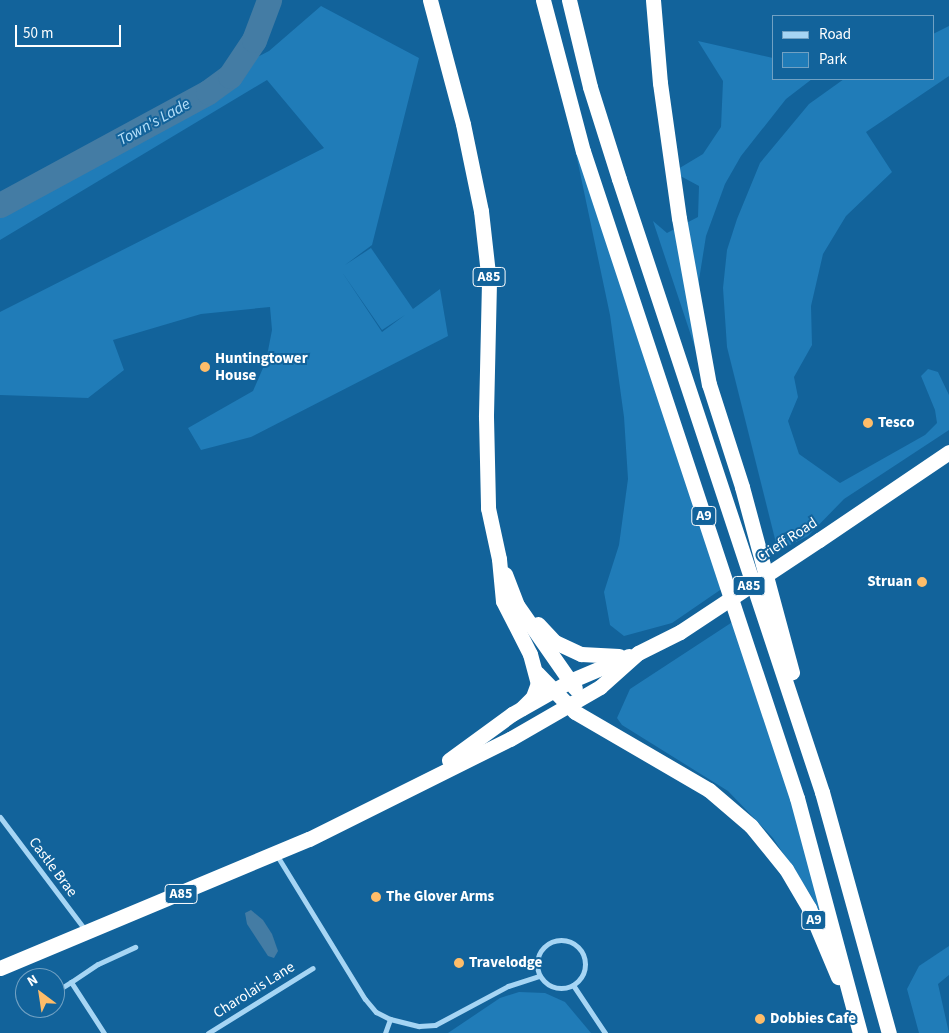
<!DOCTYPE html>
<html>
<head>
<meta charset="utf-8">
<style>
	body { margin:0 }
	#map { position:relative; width:949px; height:1033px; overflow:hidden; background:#12639b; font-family:"Source Sans 3",sans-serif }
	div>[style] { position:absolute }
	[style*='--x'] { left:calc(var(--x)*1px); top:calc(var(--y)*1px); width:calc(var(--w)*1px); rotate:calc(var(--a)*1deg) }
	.green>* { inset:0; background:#207cb8 }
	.water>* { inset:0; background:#447ca4 }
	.river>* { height:25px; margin:-12.5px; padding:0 12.5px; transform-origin:12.5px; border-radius:12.5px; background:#447ca4 }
	.street>* { height:5px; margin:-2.5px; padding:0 2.5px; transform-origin:2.5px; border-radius:2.5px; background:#a6d5f4 }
	.street>.ring { margin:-2.5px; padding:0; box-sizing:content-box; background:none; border:5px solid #a6d5f4; border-radius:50% }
	.highway>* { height:15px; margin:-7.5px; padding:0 7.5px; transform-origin:7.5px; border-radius:7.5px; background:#fff }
	.highway-bridge>* { height:15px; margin:-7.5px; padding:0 7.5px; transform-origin:7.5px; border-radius:7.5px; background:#fff }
	.dots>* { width:14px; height:14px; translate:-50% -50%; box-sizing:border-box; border:2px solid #12639b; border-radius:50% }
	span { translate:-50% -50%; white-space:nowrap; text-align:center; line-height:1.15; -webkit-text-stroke:4px #12639b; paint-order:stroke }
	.shield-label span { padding:1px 4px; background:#12639b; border:1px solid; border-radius:4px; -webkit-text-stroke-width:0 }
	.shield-label { font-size:14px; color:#fff; font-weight:700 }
	.poi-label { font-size:15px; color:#fff; font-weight:700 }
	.left { translate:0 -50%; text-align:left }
	.right { translate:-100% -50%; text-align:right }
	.street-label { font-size:15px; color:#fff }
	.water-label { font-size:16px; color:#b6e0fa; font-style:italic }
	.legend { position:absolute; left:772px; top:15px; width:162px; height:65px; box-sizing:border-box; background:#12639b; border:1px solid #71a1c3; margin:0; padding:6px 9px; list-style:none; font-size:15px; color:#fff }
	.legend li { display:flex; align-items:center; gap:10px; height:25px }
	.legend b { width:25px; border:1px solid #71a1c3 }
	.north { position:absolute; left:15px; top:968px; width:50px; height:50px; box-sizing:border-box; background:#12639b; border:1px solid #71a1c3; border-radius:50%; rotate:329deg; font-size:14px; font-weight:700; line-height:20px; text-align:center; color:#fff }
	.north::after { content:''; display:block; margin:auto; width:18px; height:22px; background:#ffbd69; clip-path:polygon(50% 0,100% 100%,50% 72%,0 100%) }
	.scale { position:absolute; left:15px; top:25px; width:106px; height:22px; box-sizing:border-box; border:2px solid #fff; border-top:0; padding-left:6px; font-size:15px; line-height:18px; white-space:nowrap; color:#fff; -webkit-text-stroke:4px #12639b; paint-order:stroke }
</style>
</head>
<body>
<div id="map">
	<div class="green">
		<div style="clip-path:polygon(evenodd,321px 6px,419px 58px,372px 245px,345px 265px,371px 248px,413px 309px,440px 289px,448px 336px,251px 437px,201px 450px,188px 428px,253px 391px,266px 361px,272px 330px,270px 307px,201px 314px,113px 340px,124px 370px,88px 398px,0 395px,0 312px,324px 148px,267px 80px,0 240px,0 192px,269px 51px,321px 6px,342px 272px,382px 330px,405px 315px,382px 332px,342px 272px)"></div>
		<div style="clip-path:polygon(949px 26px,949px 76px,866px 132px,892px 172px,846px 216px,823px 254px,811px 306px,812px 345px,794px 377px,798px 397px,788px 421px,799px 454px,840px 483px,925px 435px,937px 423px,935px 410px,921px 376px,928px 369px,938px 372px,949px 395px,949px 430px,844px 499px,808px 536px,778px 551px,727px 347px,723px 288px,727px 250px,737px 219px,760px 163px,809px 104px,844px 79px,933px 79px,933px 34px)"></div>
		<div style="clip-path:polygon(698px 41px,773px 58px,773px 79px,812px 79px,786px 99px,741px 156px,725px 184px,706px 236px,699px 280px,701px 318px,733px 462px,653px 221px,667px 233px,698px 217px,699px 186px,673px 172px,703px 154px,721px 127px,723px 81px)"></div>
		<div style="clip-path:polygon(567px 111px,723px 588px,672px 623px,624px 636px,610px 625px,604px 592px,619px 545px,628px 479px,624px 417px,610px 315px)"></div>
		<div style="clip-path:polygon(737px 619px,834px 937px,810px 894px,773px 838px,728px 791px,622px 725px,617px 718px,630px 689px)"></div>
		<div style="clip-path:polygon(949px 946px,949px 975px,938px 984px,949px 1033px,919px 1033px,907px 989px,919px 966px)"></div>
		<div style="clip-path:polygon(519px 992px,545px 993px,565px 1002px,591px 1033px,448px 1033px,500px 998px)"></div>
	</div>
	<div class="water">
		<div style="clip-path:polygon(251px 910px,263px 920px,272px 934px,278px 951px,274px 958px,268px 956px,247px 924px,245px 913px)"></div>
	</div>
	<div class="river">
		<div style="--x:0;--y:205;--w:237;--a:-28.5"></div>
		<div style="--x:208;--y:92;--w:27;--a:-36"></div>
		<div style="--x:230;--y:76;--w:43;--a:-56.3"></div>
		<div style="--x:254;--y:40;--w:43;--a:-69.4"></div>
	</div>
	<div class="street">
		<div style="--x:0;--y:817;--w:141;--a:53"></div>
		<div style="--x:276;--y:854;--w:170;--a:58.5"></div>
		<div style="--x:365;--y:999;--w:17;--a:50"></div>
		<div style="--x:376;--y:1012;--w:16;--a:27"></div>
		<div style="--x:390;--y:1019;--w:30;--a:14"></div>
		<div style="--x:419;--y:1026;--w:16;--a:-4"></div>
		<div style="--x:435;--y:1025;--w:83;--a:-28.1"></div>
		<div style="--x:508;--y:986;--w:33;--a:-18"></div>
		<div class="ring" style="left:537px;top:940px;width:43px;height:43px"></div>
		<div style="--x:573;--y:985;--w:58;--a:56.3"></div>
		<div style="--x:55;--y:992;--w:19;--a:-32"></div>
		<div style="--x:104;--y:1033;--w:61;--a:-122.9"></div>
		<div style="--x:71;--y:982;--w:32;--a:-34"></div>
		<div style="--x:98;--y:964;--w:41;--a:-24.7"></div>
		<div style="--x:208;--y:1033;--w:123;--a:-31.8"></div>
		<div style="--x:385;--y:1033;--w:15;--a:-70"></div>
	</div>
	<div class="highway">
		<div style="--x:430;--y:0;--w:128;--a:75.1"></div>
		<div style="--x:463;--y:124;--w:89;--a:78.3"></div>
		<div style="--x:481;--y:211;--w:71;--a:83.6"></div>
		<div style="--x:489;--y:282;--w:135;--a:91.3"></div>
		<div style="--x:486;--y:417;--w:91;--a:88.7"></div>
		<div style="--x:488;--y:508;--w:52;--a:77.8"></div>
		<div style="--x:499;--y:559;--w:42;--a:84.6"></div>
		<div style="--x:503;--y:601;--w:59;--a:63"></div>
		<div style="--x:530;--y:654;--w:30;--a:75"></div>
		<div style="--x:538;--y:683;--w:15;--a:110"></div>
		<div style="--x:533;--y:697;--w:16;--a:135"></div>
		<div style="--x:543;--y:0;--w:156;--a:75.2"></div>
		<div style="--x:583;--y:151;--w:681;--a:71.7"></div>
		<div style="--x:797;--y:798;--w:243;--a:75"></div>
		<div style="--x:569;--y:0;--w:89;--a:76.4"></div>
		<div style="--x:590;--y:87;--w:96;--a:72.5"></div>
		<div style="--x:619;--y:179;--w:646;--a:71.68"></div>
		<div style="--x:822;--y:792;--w:250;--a:74.5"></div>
		<div style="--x:653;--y:0;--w:83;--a:85.2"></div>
		<div style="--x:660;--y:83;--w:136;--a:82"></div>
		<div style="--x:679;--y:218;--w:169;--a:79.8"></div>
		<div style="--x:709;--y:384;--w:108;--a:72.2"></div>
		<div style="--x:742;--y:487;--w:192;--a:74.9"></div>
		<div style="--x:819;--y:540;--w:157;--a:-34.1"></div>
		<div style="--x:505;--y:574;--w:33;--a:69"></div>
		<div style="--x:517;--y:605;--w:101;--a:55.1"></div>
		<div style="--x:538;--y:624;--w:25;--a:47"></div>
		<div style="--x:555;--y:642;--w:29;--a:25"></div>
		<div style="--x:581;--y:654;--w:38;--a:3"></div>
		<div style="--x:537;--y:673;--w:54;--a:45.7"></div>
		<div style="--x:575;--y:712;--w:155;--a:30.2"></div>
		<div style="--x:709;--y:790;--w:55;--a:40.6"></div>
		<div style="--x:751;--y:826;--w:55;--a:50.9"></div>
		<div style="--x:786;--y:869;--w:45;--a:59.5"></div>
		<div style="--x:809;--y:908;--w:75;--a:67.2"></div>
		<div style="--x:449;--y:760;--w:78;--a:-36.1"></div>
		<div style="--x:512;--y:714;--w:67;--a:-29.6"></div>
		<div style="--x:570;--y:681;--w:64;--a:-23"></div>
		<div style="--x:0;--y:968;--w:335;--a:-22.7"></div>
		<div style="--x:309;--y:839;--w:225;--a:-26.5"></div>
		<div style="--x:510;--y:739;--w:104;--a:-30"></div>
		<div style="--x:600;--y:687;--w:51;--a:-41.8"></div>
		<div style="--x:638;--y:653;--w:47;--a:-26.6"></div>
	</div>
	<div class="highway-bridge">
		<div style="--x:680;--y:632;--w:167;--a:-33.5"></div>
	</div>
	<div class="dots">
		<div style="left:205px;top:367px;background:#ffbd69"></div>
		<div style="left:868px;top:423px;background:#ffbd69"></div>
		<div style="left:922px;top:582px;background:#ffbd69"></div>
		<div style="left:376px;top:897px;background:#ffbd69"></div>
		<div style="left:459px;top:963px;background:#ffbd69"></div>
		<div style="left:760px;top:1019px;background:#ffbd69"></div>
	</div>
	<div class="shield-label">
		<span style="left:489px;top:277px">A85</span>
		<span style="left:704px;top:516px">A9</span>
		<span style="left:749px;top:586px">A85</span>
		<span style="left:181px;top:894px">A85</span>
		<span style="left:814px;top:920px">A9</span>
	</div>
	<div class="poi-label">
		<span class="left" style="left:215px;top:367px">Huntingtower<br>House</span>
		<span class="left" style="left:878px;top:423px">Tesco</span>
		<span class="right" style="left:912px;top:582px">Struan</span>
		<span class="left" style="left:386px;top:897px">The Glover Arms</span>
		<span class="left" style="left:469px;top:963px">Travelodge</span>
		<span class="left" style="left:770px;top:1019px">Dobbies Cafe</span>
	</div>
	<div class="street-label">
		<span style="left:787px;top:540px;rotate:-33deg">Crieff Road</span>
		<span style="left:53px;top:867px;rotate:53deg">Castle Brae</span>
		<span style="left:254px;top:990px;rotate:-32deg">Charolais Lane</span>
	</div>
	<div class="water-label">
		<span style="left:154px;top:122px;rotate:-29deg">Town's Lade</span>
	</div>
	<ul class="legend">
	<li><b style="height:6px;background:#a6d5f4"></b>Road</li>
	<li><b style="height:14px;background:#207cb8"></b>Park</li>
	</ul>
	<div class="north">N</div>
	<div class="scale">50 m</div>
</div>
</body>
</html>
